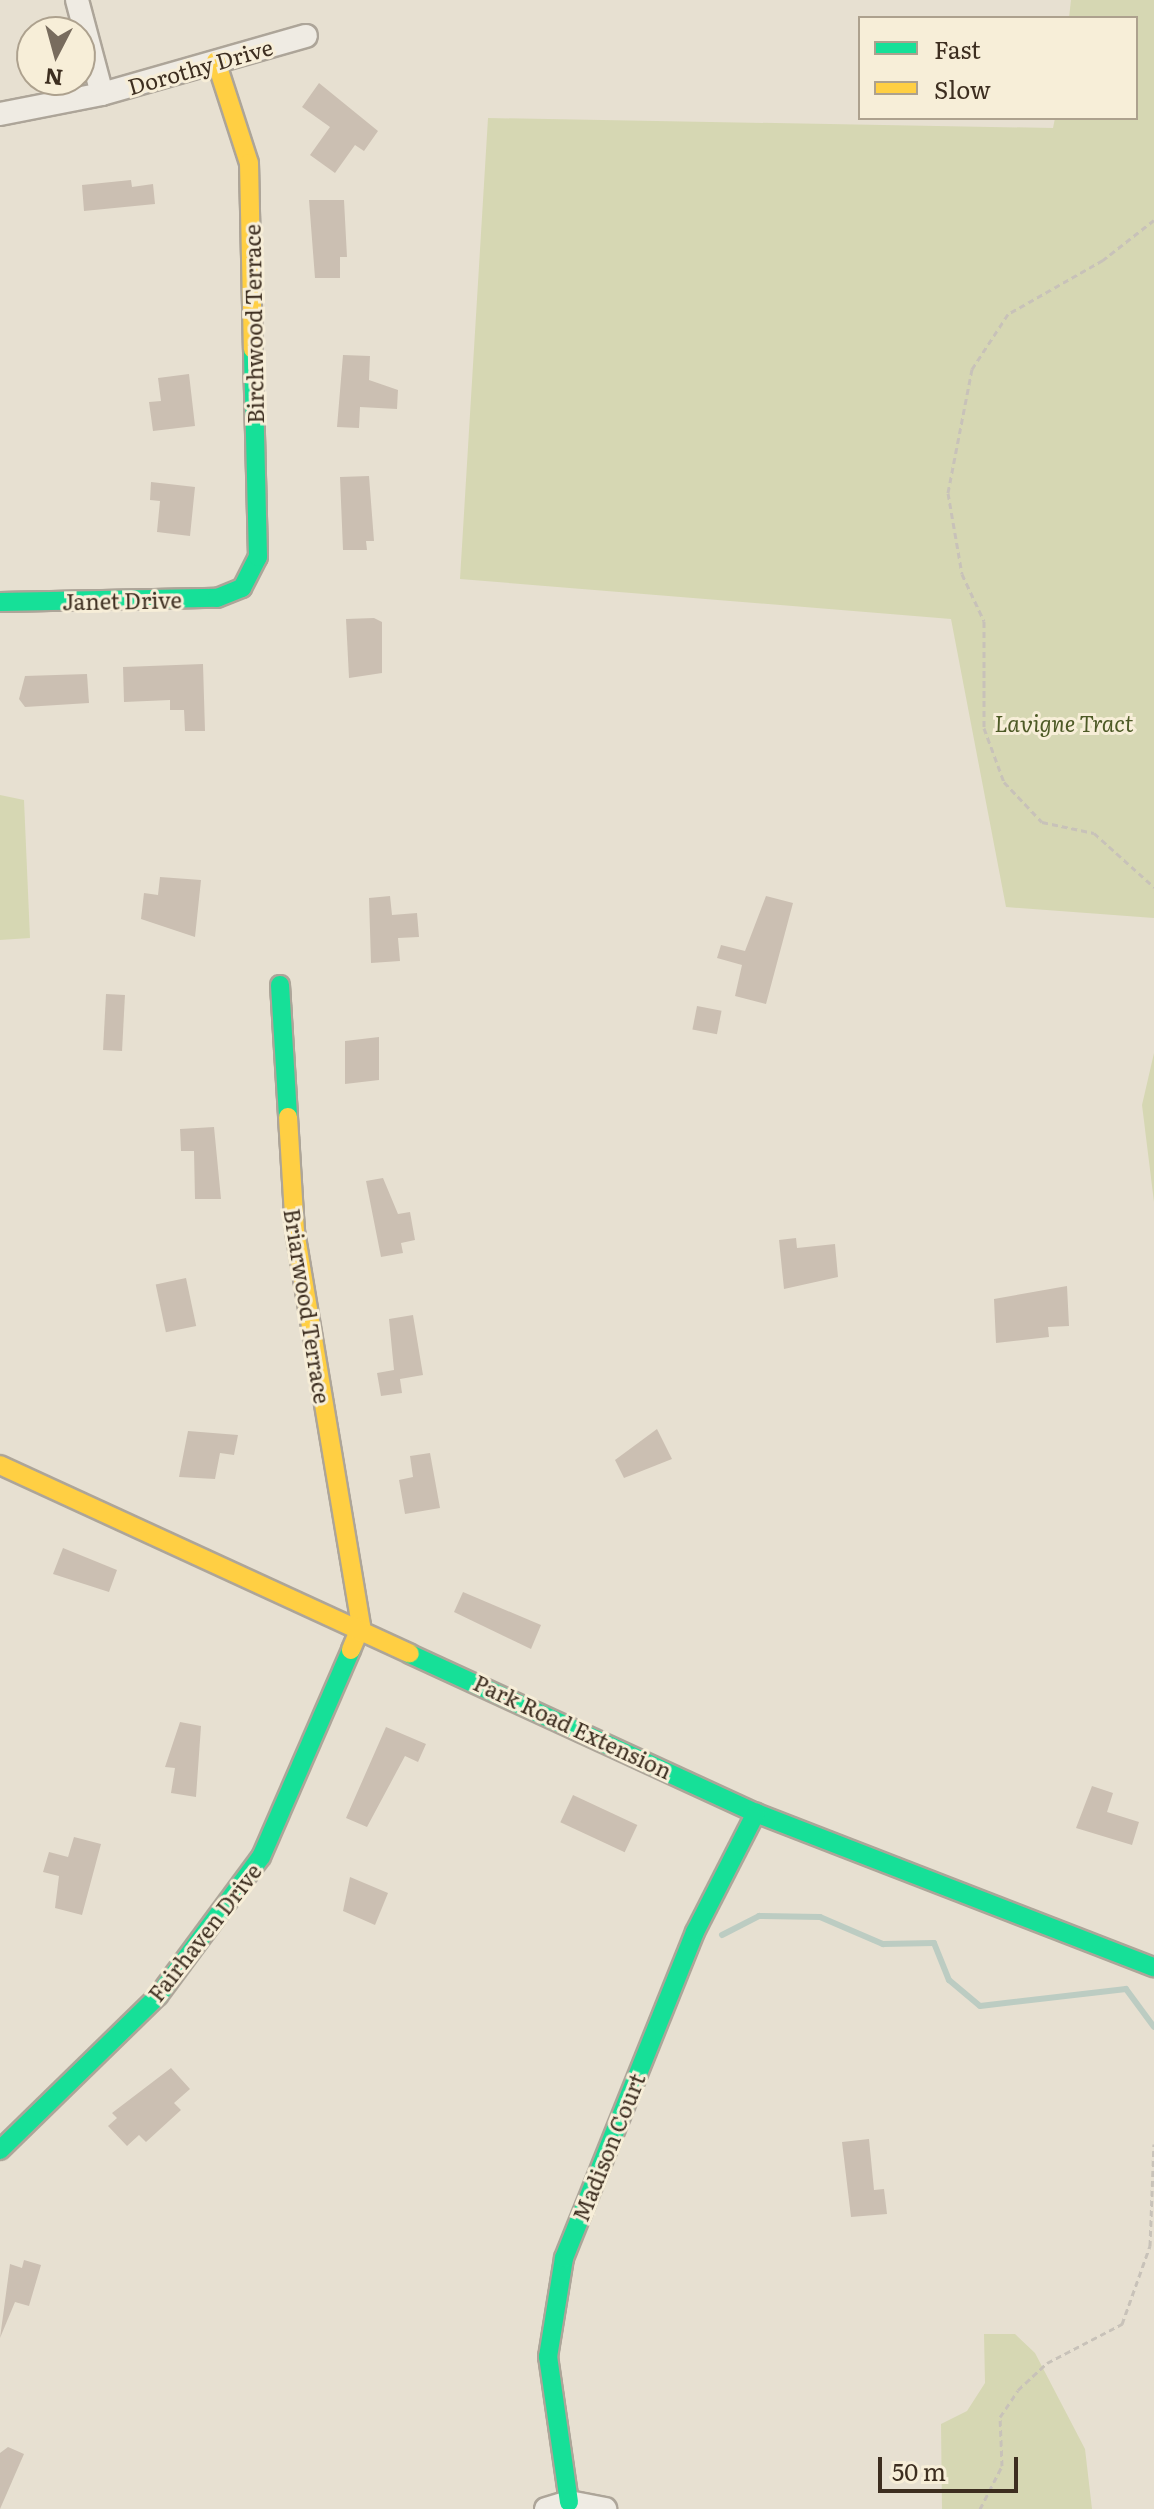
<!DOCTYPE html>
<html>
<head>
<meta charset="utf-8">
<style>
	body { margin:0 }
	#map { position:relative; width:1154px; height:2509px; overflow:hidden; background:#e7e0d1; font-family:Literata,serif }
	div>[style] { position:absolute }
	[style*='--x'] { left:calc(var(--x)*1px); top:calc(var(--y)*1px); width:calc(var(--w)*1px); rotate:calc(var(--a)*1deg) }
	.green>* { inset:0; background:#d6d7b3 }
	.stream>* { height:6px; margin:-3px; padding:0 3px; transform-origin:3px; border-radius:3px; background:#bcccc2 }
	.building>* { inset:0; background:#cbbfb2; transform-origin:0 0 }
	.path>* { height:3px; margin-top:-1.5px; transform-origin:0; background:repeating-linear-gradient(90deg,#c8c2b9 0 6px,transparent 0 10px) }
	.roads { filter:drop-shadow(2px 0 #ada599) drop-shadow(-2px 0 #ada599) drop-shadow(0 2px #ada599) drop-shadow(0 -2px #ada599) }
	.street>* { height:22px; margin:-11px; padding:0 11px; transform-origin:11px; border-radius:11px; background:#efebe3 }
	.fast>* { height:18px; margin:-9px; padding:0 9px; transform-origin:9px; border-radius:9px; background:#16e098 }
	.slow>* { height:18px; margin:-9px; padding:0 9px; transform-origin:9px; border-radius:9px; background:#ffcf43 }
	span { translate:-50% -50%; white-space:nowrap; text-align:center; line-height:1.15; -webkit-text-stroke:6px #f7eed8; paint-order:stroke }
	.street-label { font-size:22px; color:#3d2e20 }
	.park-label { font-size:22px; color:#4d5a26; font-style:italic }
	.legend { position:absolute; left:858px; top:16px; width:280px; height:104px; box-sizing:border-box; background:#f7eed8; border:2px solid #ada18e; margin:0; padding:10px 14px; list-style:none; font-size:24px; color:#3d2e20 }
	.legend li { display:flex; align-items:center; gap:16px; height:40px }
	.legend b { width:40px; border:2px solid #ada18e }
	.north { position:absolute; left:16px; top:16px; width:80px; height:80px; box-sizing:border-box; background:#f7eed8; border:2px solid #ada18e; border-radius:50%; rotate:186deg; font-size:22px; font-weight:700; line-height:32px; text-align:center; color:#3d2e20 }
	.north::after { content:''; display:block; margin:auto; width:28px; height:36px; background:#786c5e; clip-path:polygon(50% 0,100% 100%,50% 72%,0 100%) }
	.scale { position:absolute; left:878px; top:2457px; width:140px; height:36px; box-sizing:border-box; border:4px solid #3d2e20; border-top:0; padding-left:10px; font-size:24px; line-height:28px; white-space:nowrap; color:#3d2e20; -webkit-text-stroke:6px #f7eed8; paint-order:stroke }
</style>
</head>
<body>
<div id="map">
	<div class="green">
		<div style="clip-path:polygon(1071px 0,1154px 0,1154px 918px,1006px 907px,951px 619px,460px 579px,488px 118px,1053px 128px,1055px 118px,1136px 118px,1136px 18px,1069px 18px)"></div>
		<div style="clip-path:polygon(0 795px,24px 800px,30px 938px,0 940px)"></div>
		<div style="clip-path:polygon(1154px 1053px,1154px 1202px,1142px 1105px)"></div>
		<div style="clip-path:polygon(984px 2334px,1015px 2334px,1035px 2353px,1085px 2449px,1092px 2509px,942px 2509px,941px 2424px,967px 2411px,985px 2383px)"></div>
	</div>
	<div class="stream">
		<div style="--x:722;--y:1935;--w:42;--a:-27.2"></div>
		<div style="--x:759;--y:1916;--w:61;--a:0.9"></div>
		<div style="--x:820;--y:1917;--w:69;--a:23.2"></div>
		<div style="--x:883;--y:1944;--w:51;--a:-1.1"></div>
		<div style="--x:934;--y:1943;--w:40;--a:68"></div>
		<div style="--x:949;--y:1980;--w:40;--a:40"></div>
		<div style="--x:980;--y:2006;--w:147;--a:-6.6"></div>
		<div style="--x:1126;--y:1989;--w:47;--a:53.6"></div>
	</div>
	<div class="building">
		<div style="clip-path:polygon(319px 83px,378px 131px,364px 151px,355px 145px,335px 173px,310px 155px,330px 127px,302px 107px)"></div>
		<div style="clip-path:polygon(131px 180px,132px 187px,153px 184px,155px 204px,84px 211px,82px 185px)"></div>
		<div style="clip-path:polygon(309px 200px,344px 200px,347px 257px,340px 257px,340px 278px,315px 278px)"></div>
		<div style="clip-path:polygon(343px 355px,370px 356px,369px 380px,398px 390px,397px 409px,360px 407px,359px 428px,337px 427px)"></div>
		<div style="clip-path:polygon(189px 374px,195px 426px,153px 431px,149px 402px,161px 401px,158px 378px)"></div>
		<div style="clip-path:polygon(369px 476px,374px 541px,366px 541px,367px 550px,343px 550px,340px 477px)"></div>
		<div style="clip-path:polygon(151px 482px,195px 487px,190px 536px,157px 532px,160px 501px,150px 500px)"></div>
		<div style="clip-path:polygon(374px 618px,382px 622px,382px 673px,349px 678px,346px 619px)"></div>
		<div style="clip-path:polygon(203px 664px,205px 731px,185px 731px,184px 710px,170px 710px,170px 700px,124px 702px,123px 667px)"></div>
		<div style="clip-path:polygon(87px 674px,89px 703px,25px 707px,19px 699px,25px 676px)"></div>
		<div style="clip-path:polygon(160px 877px,201px 880px,195px 937px,141px 919px,144px 893px,158px 895px)"></div>
		<div style="clip-path:polygon(390px 896px,392px 915px,417px 913px,419px 937px,398px 938px,400px 961px,371px 963px,369px 898px)"></div>
		<div style="clip-path:polygon(766px 896px,793px 903px,766px 1004px,735px 996px,742px 965px,717px 958px,721px 945px,745px 951px)"></div>
		<div style="left:106px;top:994px;width:19px;height:56px;rotate:3deg"></div>
		<div style="left:697px;top:1006px;width:25px;height:24px;rotate:11deg"></div>
		<div style="clip-path:polygon(379px 1037px,379px 1080px,345px 1084px,345px 1041px)"></div>
		<div style="clip-path:polygon(214px 1127px,221px 1199px,195px 1199px,194px 1151px,181px 1151px,180px 1129px)"></div>
		<div style="clip-path:polygon(383px 1178px,398px 1214px,410px 1212px,415px 1240px,401px 1243px,403px 1253px,381px 1257px,366px 1181px)"></div>
		<div style="clip-path:polygon(796px 1238px,797px 1248px,835px 1244px,838px 1277px,784px 1289px,779px 1240px)"></div>
		<div style="left:186px;top:1278px;width:49px;height:31px;rotate:78deg"></div>
		<div style="clip-path:polygon(1067px 1286px,1069px 1326px,1048px 1327px,1049px 1337px,996px 1343px,994px 1299px)"></div>
		<div style="clip-path:polygon(413px 1315px,423px 1375px,400px 1379px,402px 1393px,381px 1396px,377px 1373px,394px 1370px,389px 1319px)"></div>
		<div style="clip-path:polygon(657px 1429px,672px 1459px,624px 1478px,615px 1460px)"></div>
		<div style="clip-path:polygon(188px 1431px,238px 1435px,234px 1455px,220px 1453px,215px 1479px,179px 1477px)"></div>
		<div style="clip-path:polygon(430px 1453px,440px 1508px,405px 1514px,399px 1480px,413px 1477px,410px 1456px)"></div>
		<div style="clip-path:polygon(63px 1548px,117px 1570px,109px 1592px,53px 1574px)"></div>
		<div style="clip-path:polygon(463px 1592px,541px 1625px,531px 1649px,454px 1612px)"></div>
		<div style="clip-path:polygon(180px 1722px,201px 1726px,196px 1797px,171px 1793px,175px 1768px,165px 1767px)"></div>
		<div style="clip-path:polygon(386px 1727px,426px 1744px,418px 1762px,405px 1756px,367px 1827px,346px 1818px)"></div>
		<div style="clip-path:polygon(1092px 1786px,1113px 1793px,1107px 1812px,1139px 1822px,1132px 1845px,1076px 1828px)"></div>
		<div style="left:573px;top:1795px;width:71px;height:30px;rotate:25deg"></div>
		<div style="clip-path:polygon(74px 1837px,101px 1844px,82px 1915px,55px 1908px,59px 1876px,43px 1872px,49px 1852px,68px 1857px)"></div>
		<div style="clip-path:polygon(350px 1877px,388px 1893px,375px 1925px,343px 1911px)"></div>
		<div style="clip-path:polygon(171px 2068px,190px 2089px,174px 2103px,181px 2110px,146px 2142px,139px 2135px,127px 2146px,108px 2126px,117px 2118px,112px 2113px)"></div>
		<div style="clip-path:polygon(869px 2139px,874px 2190px,884px 2189px,887px 2214px,851px 2217px,842px 2142px)"></div>
		<div style="clip-path:polygon(24px 2260px,41px 2265px,29px 2306px,15px 2302px,0 2338px,10px 2264px,22px 2268px)"></div>
		<div style="clip-path:polygon(8px 2447px,24px 2454px,0 2509px,0 2453px)"></div>
	</div>
	<div class="path">
		<div style="--x:1154;--y:220;--w:65;--a:141.9"></div>
		<div style="--x:1103;--y:260;--w:109;--a:150.4"></div>
		<div style="--x:1008;--y:314;--w:66;--a:123.2"></div>
		<div style="--x:972;--y:369;--w:126;--a:101"></div>
		<div style="--x:948;--y:493;--w:82;--a:80.2"></div>
		<div style="--x:962;--y:574;--w:52;--a:64.9"></div>
		<div style="--x:984;--y:621;--w:107;--a:90"></div>
		<div style="--x:984;--y:728;--w:58;--a:69.7"></div>
		<div style="--x:1004;--y:782;--w:55;--a:46.5"></div>
		<div style="--x:1042;--y:822;--w:53;--a:11.9"></div>
		<div style="--x:1094;--y:833;--w:81;--a:42"></div>
		<div style="--x:980;--y:2509;--w:48;--a:-62.9"></div>
		<div style="--x:1002;--y:2466;--w:49;--a:-92.3"></div>
		<div style="--x:1000;--y:2417;--w:32;--a:-56"></div>
		<div style="--x:1018;--y:2390;--w:40;--a:-43"></div>
		<div style="--x:1047;--y:2363;--w:85;--a:-27.5"></div>
		<div style="--x:1122;--y:2324;--w:83;--a:-70.3"></div>
		<div style="--x:1150;--y:2246;--w:102;--a:-87.8"></div>
	</div>
	<div class="roads">
		<div class="street">
			<div style="--x:77;--y:0;--w:97;--a:75.1"></div>
			<div style="--x:0;--y:114;--w:104;--a:-11.1"></div>
			<div style="--x:102;--y:94;--w:212;--a:-15.9"></div>
			<div style="--x:546;--y:2509;--w:24;--a:-17"></div>
			<div style="--x:569;--y:2502;--w:37;--a:11"></div>
		</div>
		<div class="fast">
			<div style="--x:0;--y:602;--w:217;--a:-1.1"></div>
			<div style="--x:217;--y:598;--w:27;--a:-22"></div>
			<div style="--x:242;--y:588;--w:35;--a:-63"></div>
			<div style="--x:258;--y:557;--w:208;--a:-91.4"></div>
			<div style="--x:280;--y:985;--w:132;--a:86.5"></div>
			<div style="--x:410;--y:1654;--w:381;--a:24.7"></div>
			<div style="--x:756;--y:1813;--w:427;--a:21.2"></div>
			<div style="--x:0;--y:2150;--w:221;--a:-44.3"></div>
			<div style="--x:158;--y:1996;--w:173;--a:-53.5"></div>
			<div style="--x:261;--y:1857;--w:226;--a:-66.5"></div>
			<div style="--x:569;--y:2502;--w:147;--a:-98.2"></div>
			<div style="--x:548;--y:2357;--w:100;--a:-80.8"></div>
			<div style="--x:564;--y:2258;--w:351;--a:-68.1"></div>
			<div style="--x:695;--y:1932;--w:134;--a:-62.9"></div>
		</div>
		<div class="slow">
			<div style="--x:216;--y:61;--w:107;--a:72.1"></div>
			<div style="--x:249;--y:163;--w:186;--a:88.8"></div>
			<div style="--x:288;--y:1117;--w:114;--a:86.5"></div>
			<div style="--x:295;--y:1231;--w:400;--a:80.5"></div>
			<div style="--x:361;--y:1626;--w:26;--a:113"></div>
			<div style="--x:0;--y:1465;--w:451;--a:24.7"></div>
		</div>
	</div>
	<div class="street-label">
		<span style="left:200px;top:66px;rotate:-16deg">Dorothy Drive</span>
		<span style="left:253px;top:324px;rotate:-91deg">Birchwood Terrace</span>
		<span style="left:122px;top:600px;rotate:-1deg">Janet Drive</span>
		<span style="left:308px;top:1306px;rotate:81deg">Briarwood Terrace</span>
		<span style="left:573px;top:1726px;rotate:25deg">Park Road Extension</span>
		<span style="left:204px;top:1932px;rotate:-52deg">Fairhaven Drive</span>
		<span style="left:608px;top:2147px;rotate:-68deg">Madison Court</span>
	</div>
	<div class="park-label">
		<span style="left:1064px;top:723px">Lavigne Tract</span>
	</div>
	<ul class="legend">
	<li><b style="height:10px;background:#16e098"></b>Fast</li>
	<li><b style="height:10px;background:#ffcf43"></b>Slow</li>
	</ul>
	<div class="north">N</div>
	<div class="scale">50 m</div>
</div>
</body>
</html>
